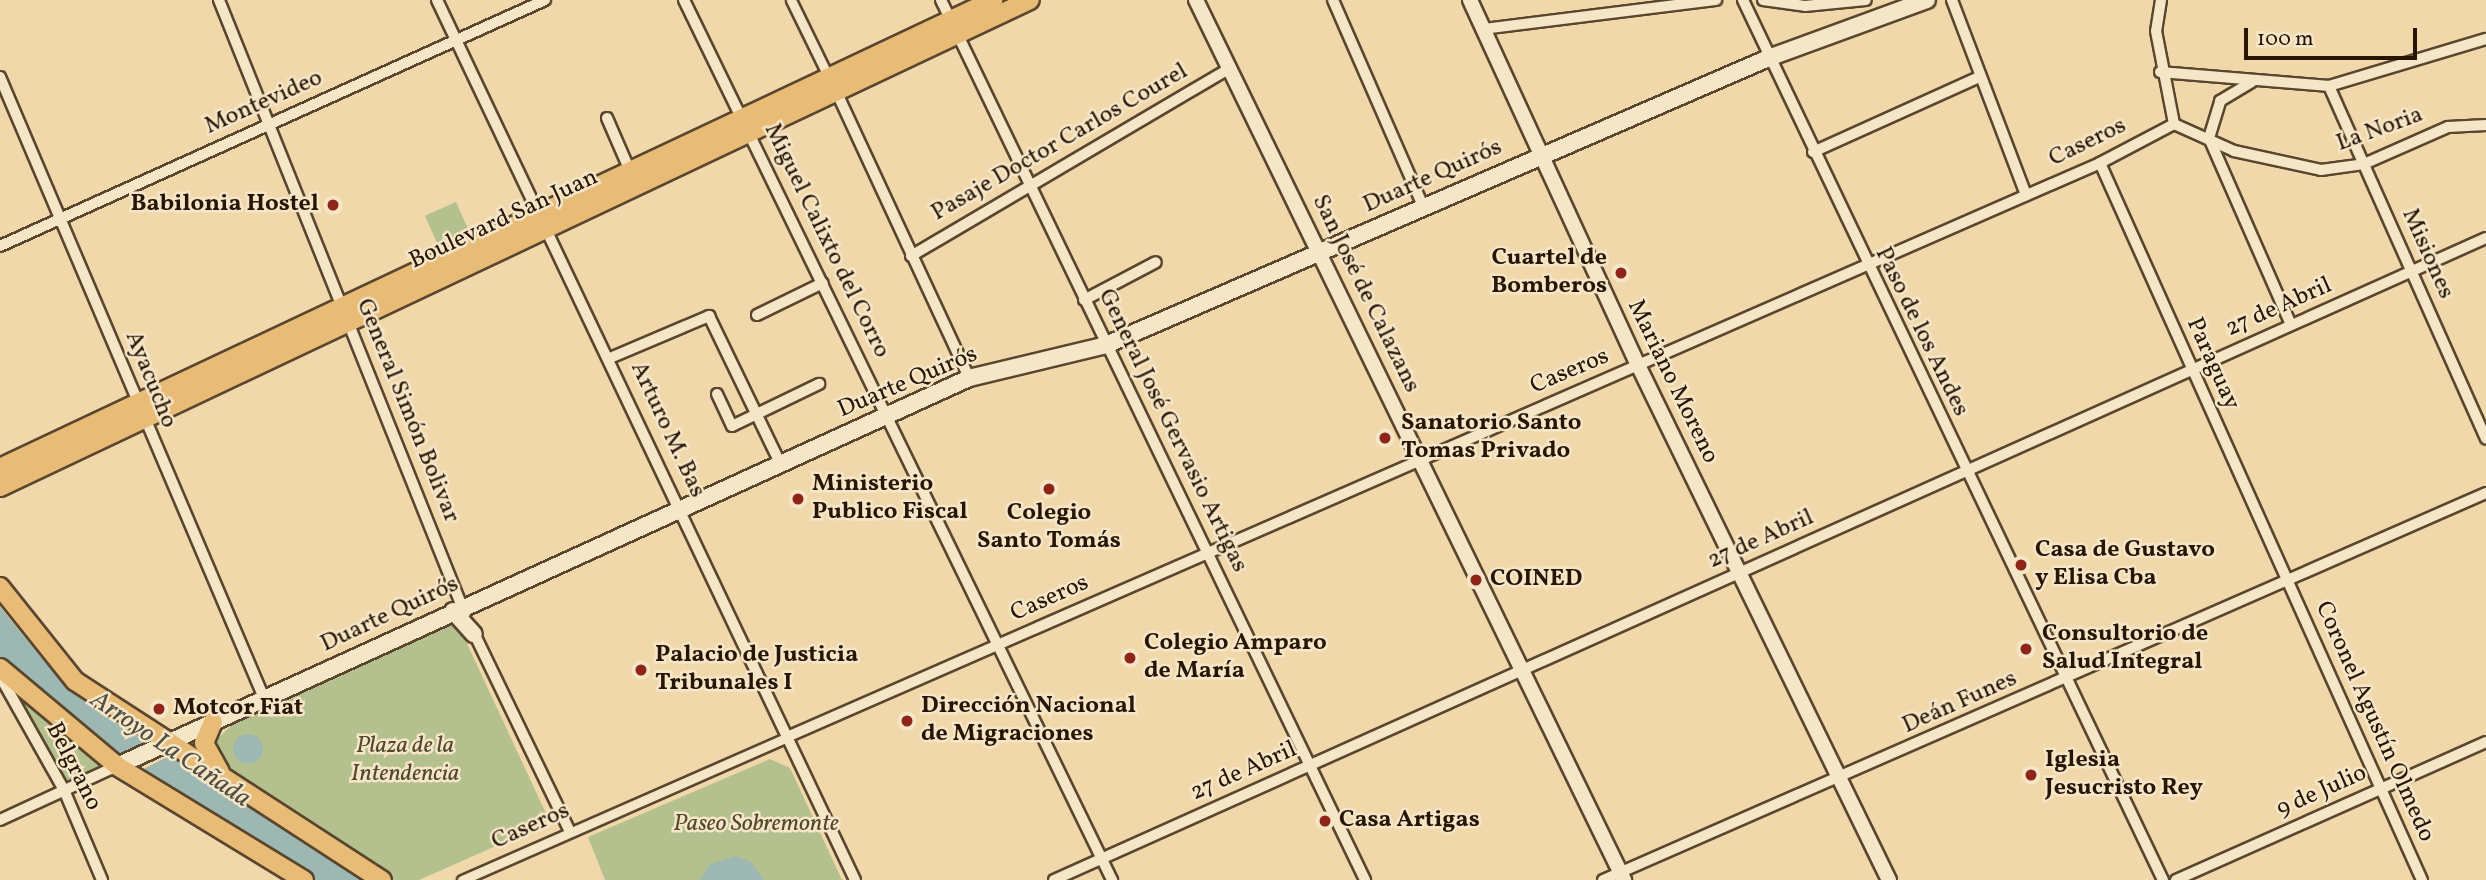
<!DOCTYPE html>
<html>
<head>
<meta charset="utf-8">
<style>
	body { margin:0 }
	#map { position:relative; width:2486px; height:880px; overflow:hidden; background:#f1d8ab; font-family:Vollkorn,serif }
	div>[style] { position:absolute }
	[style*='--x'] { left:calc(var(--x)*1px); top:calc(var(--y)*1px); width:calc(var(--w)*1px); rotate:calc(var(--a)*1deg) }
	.green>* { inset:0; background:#b4c08d; transform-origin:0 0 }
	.water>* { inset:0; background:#9db8b2 }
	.round { border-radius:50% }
	.pier>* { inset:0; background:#f1d8ab }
	.roads { filter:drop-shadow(2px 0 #5a462e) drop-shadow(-2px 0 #5a462e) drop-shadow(0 2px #5a462e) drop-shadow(0 -2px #5a462e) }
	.pedestrian>* { height:9px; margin:-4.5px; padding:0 4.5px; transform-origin:4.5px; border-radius:4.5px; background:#f6e6c8 }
	.minor>* { height:10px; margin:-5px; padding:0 5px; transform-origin:5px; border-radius:5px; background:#f6e6c8 }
	.tertiary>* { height:14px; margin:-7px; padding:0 7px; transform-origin:7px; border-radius:7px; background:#f6e6c8 }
	.secondary>* { height:16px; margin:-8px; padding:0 8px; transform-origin:8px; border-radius:8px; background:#f6e6c8 }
	.primary>* { height:18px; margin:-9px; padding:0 9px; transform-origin:9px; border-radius:9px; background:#e8bc76 }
	.dots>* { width:19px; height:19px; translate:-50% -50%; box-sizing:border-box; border:4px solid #f6e6c8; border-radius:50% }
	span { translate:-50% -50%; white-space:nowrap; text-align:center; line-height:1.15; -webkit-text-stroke:5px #f6e6c8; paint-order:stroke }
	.street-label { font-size:24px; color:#281505 }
	.poi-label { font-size:24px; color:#281505; font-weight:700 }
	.right { translate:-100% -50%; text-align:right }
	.left { translate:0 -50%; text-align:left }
	.park-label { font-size:24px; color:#52482e; font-style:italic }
	.water-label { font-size:26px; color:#514e42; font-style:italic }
	.scale { position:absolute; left:2244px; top:28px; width:173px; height:32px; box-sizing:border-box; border:4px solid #281505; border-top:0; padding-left:9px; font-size:21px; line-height:24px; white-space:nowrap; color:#281505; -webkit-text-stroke:5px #f6e6c8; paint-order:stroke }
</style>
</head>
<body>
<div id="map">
	<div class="green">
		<div style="left:456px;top:202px;width:34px;height:34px;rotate:66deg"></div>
		<div style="clip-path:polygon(456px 620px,550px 822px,419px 880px,394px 880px,227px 770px,211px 745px,239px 718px)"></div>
		<div style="clip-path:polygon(0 676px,117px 766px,64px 790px)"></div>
		<div style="clip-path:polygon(770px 759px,790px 768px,842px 880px,605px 880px,588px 837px)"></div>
	</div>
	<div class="water">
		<div style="clip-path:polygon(0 607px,44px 661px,103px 714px,362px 880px,315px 880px,101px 747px,0 659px)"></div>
		<div class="round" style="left:233px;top:734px;width:30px;height:30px"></div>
		<div style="clip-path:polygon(735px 856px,751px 862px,764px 880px,700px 880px,710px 864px)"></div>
	</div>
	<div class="pier">
		<div style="clip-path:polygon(147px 741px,169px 756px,136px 773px,111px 757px)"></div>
	</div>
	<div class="roads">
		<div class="pedestrian">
			<div style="--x:791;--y:0;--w:87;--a:64"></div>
			<div style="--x:462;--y:880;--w:355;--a:-23.7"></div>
		</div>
		<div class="minor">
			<div style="--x:219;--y:0;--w:661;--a:68.17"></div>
			<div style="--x:437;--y:0;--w:974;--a:64.59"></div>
			<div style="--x:684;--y:0;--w:979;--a:64.06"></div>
			<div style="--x:941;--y:0;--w:977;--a:64.27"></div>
			<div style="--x:1333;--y:0;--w:225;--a:66.4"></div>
			<div style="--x:1743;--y:0;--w:975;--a:64.49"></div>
			<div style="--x:1763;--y:0;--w:42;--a:8.1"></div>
			<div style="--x:1805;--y:6;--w:61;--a:-5.6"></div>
			<div style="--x:1952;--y:0;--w:209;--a:69.2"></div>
			<div style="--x:2161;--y:0;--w:31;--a:99"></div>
			<div style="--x:2156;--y:31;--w:95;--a:79"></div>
			<div style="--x:1483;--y:29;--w:235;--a:-7.1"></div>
			<div style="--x:2160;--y:72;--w:170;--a:4.7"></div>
			<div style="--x:2329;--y:86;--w:164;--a:-16.7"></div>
			<div style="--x:0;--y:77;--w:675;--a:66.97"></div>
			<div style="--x:2329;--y:86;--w:386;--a:66"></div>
			<div style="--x:836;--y:91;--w:316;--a:65.1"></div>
			<div style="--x:607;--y:118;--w:58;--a:66.5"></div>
			<div style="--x:2209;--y:138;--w:204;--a:66.3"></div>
			<div style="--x:2209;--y:138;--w:39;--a:-73"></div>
			<div style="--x:2220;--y:101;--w:37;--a:-31"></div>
			<div style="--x:1813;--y:152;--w:182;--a:-24.3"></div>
			<div style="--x:2100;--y:163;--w:786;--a:65.82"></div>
			<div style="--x:0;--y:246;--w:598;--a:-24.29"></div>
			<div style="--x:911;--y:256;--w:370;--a:-30.5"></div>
			<div style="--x:1084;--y:300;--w:81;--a:-27.8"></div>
			<div style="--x:757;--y:315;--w:73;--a:-25.9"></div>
			<div style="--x:610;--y:358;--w:108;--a:-23"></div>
			<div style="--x:709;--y:316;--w:163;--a:64.2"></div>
			<div style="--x:717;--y:394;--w:35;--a:65"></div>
			<div style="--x:732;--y:426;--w:97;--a:-25.8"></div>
			<div style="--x:472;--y:629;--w:225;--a:64.2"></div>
			<div style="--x:0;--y:676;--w:131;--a:60.7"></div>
			<div style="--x:64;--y:790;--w:98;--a:67.1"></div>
			<div style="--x:787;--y:737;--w:1433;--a:-23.61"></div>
			<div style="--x:2100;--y:163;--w:84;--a:-27.8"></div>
			<div style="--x:2174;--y:124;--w:66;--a:24.2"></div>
			<div style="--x:2234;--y:151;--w:89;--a:12.3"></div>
			<div style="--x:2321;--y:170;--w:43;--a:-7.9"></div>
			<div style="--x:2364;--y:164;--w:92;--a:-23.8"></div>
			<div style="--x:2448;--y:127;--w:38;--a:-3"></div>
			<div style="--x:0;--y:820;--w:129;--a:-24.8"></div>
			<div style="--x:1054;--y:880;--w:1569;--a:-24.15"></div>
			<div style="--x:1603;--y:880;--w:964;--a:-23.67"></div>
			<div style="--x:2176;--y:880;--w:339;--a:-24"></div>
		</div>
		<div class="tertiary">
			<div style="--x:1196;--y:0;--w:979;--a:64.06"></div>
			<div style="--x:1470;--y:0;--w:402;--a:65.3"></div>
			<div style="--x:1638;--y:365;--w:573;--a:64.02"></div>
		</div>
		<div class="secondary">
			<div style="--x:453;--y:611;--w:31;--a:48"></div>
			<div style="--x:117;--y:766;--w:936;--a:-24.48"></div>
			<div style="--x:969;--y:378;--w:141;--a:-13.5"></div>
			<div style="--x:1106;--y:345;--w:725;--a:-23.42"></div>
			<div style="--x:1771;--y:57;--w:166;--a:-20.1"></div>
		</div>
		<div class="primary">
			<div style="--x:0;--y:468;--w:1098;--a:-25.23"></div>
			<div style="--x:0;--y:487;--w:1139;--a:-25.31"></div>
			<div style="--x:0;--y:587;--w:120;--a:51.4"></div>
			<div style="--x:75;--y:681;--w:366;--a:33"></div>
			<div style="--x:0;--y:668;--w:153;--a:39.9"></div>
			<div style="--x:117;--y:766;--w:219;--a:31.4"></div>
			<div style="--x:213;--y:722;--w:23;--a:113"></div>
			<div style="--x:204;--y:743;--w:33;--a:61"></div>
		</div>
	</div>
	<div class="dots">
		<div style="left:333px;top:205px;background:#8f2418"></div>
		<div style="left:1621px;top:273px;background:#8f2418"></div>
		<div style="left:1385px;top:438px;background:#8f2418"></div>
		<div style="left:1049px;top:489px;background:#8f2418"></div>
		<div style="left:798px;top:499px;background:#8f2418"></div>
		<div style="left:2021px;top:565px;background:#8f2418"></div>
		<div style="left:1476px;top:580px;background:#8f2418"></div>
		<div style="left:2026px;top:649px;background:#8f2418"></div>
		<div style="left:1130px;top:658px;background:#8f2418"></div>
		<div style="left:641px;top:670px;background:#8f2418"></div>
		<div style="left:159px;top:709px;background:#8f2418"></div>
		<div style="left:907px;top:721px;background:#8f2418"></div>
		<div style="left:2031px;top:775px;background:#8f2418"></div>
		<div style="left:1325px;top:821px;background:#8f2418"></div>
	</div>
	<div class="street-label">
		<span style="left:264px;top:103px;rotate:-24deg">Montevideo</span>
		<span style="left:2380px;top:130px;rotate:-20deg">La Noria</span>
		<span style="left:1060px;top:143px;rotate:-30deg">Pasaje Doctor Carlos Courel</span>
		<span style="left:2088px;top:143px;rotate:-26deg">Caseros</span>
		<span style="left:1433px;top:177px;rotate:-24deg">Duarte Quirós</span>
		<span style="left:504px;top:220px;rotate:-25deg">Boulevard San Juan</span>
		<span style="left:826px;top:241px;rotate:64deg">Miguel Calixto del Corro</span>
		<span style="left:2427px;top:254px;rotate:66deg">Misiones</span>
		<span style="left:1365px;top:294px;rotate:64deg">San José de Calazans</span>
		<span style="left:2279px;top:308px;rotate:-24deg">27 de Abril</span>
		<span style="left:1921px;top:332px;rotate:64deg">Paso de los Andes</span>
		<span style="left:2212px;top:364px;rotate:66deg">Paraguay</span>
		<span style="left:1570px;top:372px;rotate:-23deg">Caseros</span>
		<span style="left:150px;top:380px;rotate:68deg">Ayacucho</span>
		<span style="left:1672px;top:382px;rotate:64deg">Mariano Moreno</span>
		<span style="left:908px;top:383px;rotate:-23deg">Duarte Quirós</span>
		<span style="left:407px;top:411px;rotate:68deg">General Simón Bolivar</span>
		<span style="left:667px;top:430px;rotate:65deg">Arturo M. Bas</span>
		<span style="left:1172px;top:431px;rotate:64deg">General José Gervasio Artigas</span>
		<span style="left:1761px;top:540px;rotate:-24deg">27 de Abril</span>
		<span style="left:1050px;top:599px;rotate:-24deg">Caseros</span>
		<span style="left:390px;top:615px;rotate:-25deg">Duarte Quirós</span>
		<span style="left:1960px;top:703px;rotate:-24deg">Deán Funes</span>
		<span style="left:2374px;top:722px;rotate:66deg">Coronel Agustín Olmedo</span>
		<span style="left:73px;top:767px;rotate:63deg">Belgrano</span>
		<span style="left:1244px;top:772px;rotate:-24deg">27 de Abril</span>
		<span style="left:2322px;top:792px;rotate:-24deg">9 de Julio</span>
		<span style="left:531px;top:827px;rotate:-24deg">Caseros</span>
	</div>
	<div class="poi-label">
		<span class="right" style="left:319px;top:205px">Babilonia Hostel</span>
		<span class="right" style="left:1607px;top:273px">Cuartel de<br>Bomberos</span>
		<span class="left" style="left:1401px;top:438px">Sanatorio Santo<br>Tomas Privado</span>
		<span class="left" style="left:812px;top:499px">Ministerio<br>Publico Fiscal</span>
		<span style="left:1049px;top:528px">Colegio<br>Santo Tomás</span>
		<span class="left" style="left:2035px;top:565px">Casa de Gustavo<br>y Elisa Cba</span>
		<span class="left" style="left:1490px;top:580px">COINED</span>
		<span class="left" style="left:2042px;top:649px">Consultorio de<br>Salud Integral</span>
		<span class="left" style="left:1144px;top:658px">Colegio Amparo<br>de María</span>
		<span class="left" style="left:655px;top:670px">Palacio de Justicia<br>Tribunales I</span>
		<span class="left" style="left:921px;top:721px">Dirección Nacional<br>de Migraciones</span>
		<span class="left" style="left:173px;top:709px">Motcor Fiat</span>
		<span class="left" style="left:2045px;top:775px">Iglesia<br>Jesucristo Rey</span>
		<span class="left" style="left:1339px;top:821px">Casa Artigas</span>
	</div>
	<div class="park-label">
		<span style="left:405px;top:761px">Plaza de la<br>Intendencia</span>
		<span style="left:756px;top:825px">Paseo Sobremonte</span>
	</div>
	<div class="water-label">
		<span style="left:170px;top:750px;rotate:34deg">Arroyo La Cañada</span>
	</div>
	<div class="scale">100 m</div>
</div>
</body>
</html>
